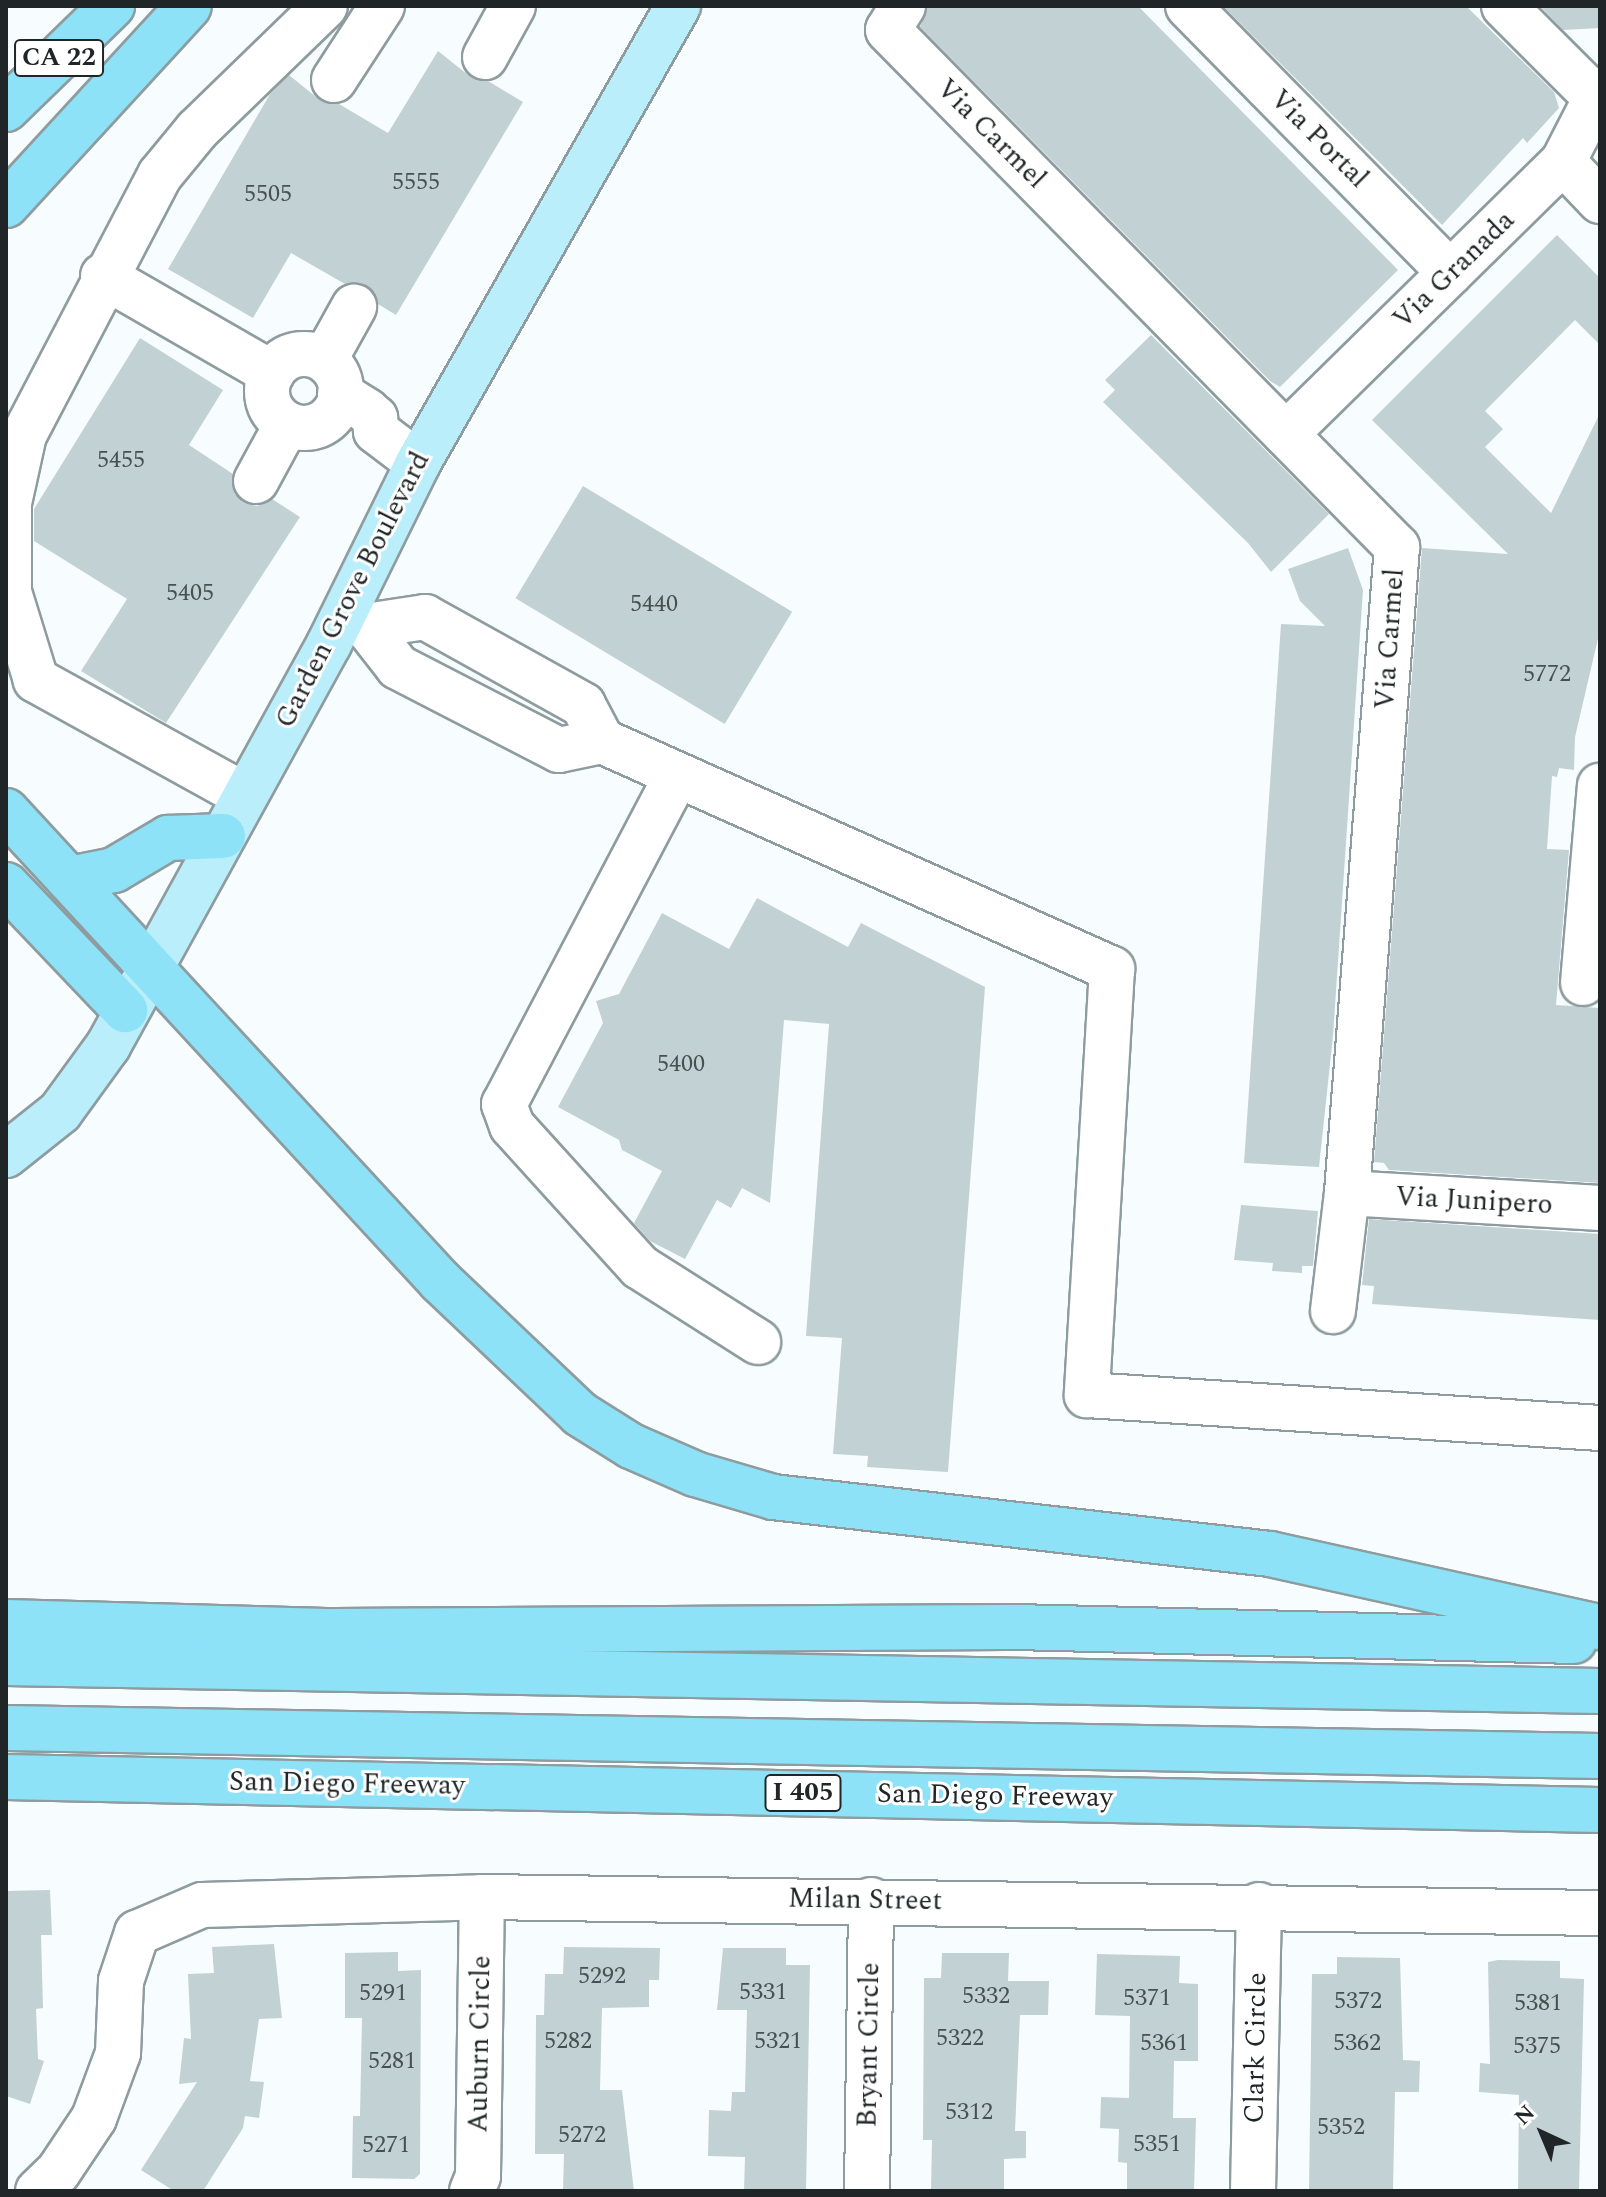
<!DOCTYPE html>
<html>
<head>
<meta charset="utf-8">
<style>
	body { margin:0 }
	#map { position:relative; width:1606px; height:2197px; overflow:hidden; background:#f7fdfe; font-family:Spectral,serif }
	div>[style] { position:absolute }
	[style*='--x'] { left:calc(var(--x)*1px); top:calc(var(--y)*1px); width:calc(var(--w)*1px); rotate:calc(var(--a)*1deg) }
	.building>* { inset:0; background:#c2d1d4; transform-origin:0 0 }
	.roads { filter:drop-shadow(2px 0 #8e9c9f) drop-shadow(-2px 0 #8e9c9f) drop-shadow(0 2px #8e9c9f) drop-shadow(0 -2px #8e9c9f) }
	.minor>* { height:44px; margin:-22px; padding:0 22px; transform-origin:22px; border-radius:22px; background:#fff }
	.minor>.ring { margin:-22px; padding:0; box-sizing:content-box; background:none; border:44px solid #fff; border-radius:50% }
	.major>* { height:44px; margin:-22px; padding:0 22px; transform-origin:22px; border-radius:22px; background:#bbeefb }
	.highway>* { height:44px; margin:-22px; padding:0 22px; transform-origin:22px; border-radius:22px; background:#8de2f8 }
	span { translate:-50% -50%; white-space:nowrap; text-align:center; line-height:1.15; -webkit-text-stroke:6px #fff; paint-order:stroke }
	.number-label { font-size:24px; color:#485152 }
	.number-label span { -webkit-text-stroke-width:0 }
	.shield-label span { padding:2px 6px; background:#fff; border:2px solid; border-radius:6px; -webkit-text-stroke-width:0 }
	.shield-label { font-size:26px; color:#202627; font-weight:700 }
	.street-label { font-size:28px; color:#202627 }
	.frame { position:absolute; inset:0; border:8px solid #202627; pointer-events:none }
	.north { position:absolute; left:1502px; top:2093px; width:80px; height:80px; -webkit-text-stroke:6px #fff; paint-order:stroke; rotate:316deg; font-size:22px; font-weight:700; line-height:32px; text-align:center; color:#202627 }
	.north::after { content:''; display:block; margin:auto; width:28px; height:36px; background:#202627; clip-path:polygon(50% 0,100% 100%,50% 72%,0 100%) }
</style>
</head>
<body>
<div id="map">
	<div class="building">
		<div style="clip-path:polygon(928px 6px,1138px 6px,1398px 270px,1280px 387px,1270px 381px,920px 27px)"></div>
		<div style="clip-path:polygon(1223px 6px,1466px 6px,1554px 92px,1559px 108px,1527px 143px,1523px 138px,1442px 225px)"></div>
		<div style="clip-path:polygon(1540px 6px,1600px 6px,1600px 28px,1563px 30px)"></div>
		<div style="clip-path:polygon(438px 51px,472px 78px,488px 81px,523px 102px,396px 315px,378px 304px,367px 286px,345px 284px,291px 253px,253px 318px,168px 269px,270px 94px,289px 75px,321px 101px,339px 104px,388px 133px)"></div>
		<div style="clip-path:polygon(1557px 235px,1600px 278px,1600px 345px,1575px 320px,1485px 411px,1503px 429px,1485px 447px,1551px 513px,1600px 413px,1600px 630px,1575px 737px,1574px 770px,1559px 768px,1557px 777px,1552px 776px,1547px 849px,1569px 850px,1556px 1005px,1600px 1008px,1600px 1183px,1389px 1170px,1384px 1163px,1374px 1162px,1422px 548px,1508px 554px,1372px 420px)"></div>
		<div style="clip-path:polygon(1151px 335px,1329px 514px,1271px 572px,1248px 543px,1103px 402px,1115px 390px,1105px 380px)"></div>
		<div style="clip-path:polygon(140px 338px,223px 390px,189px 445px,233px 474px,234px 493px,243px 502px,257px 506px,272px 499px,300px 517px,166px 723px,81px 671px,127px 599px,34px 541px,34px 509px)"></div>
		<div style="left:583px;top:486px;width:244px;height:131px;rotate:31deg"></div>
		<div style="clip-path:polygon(1348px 548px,1363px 590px,1333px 1036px,1319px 1167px,1244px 1163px,1281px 624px,1325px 626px,1300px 601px,1288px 569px)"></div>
		<div style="clip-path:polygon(757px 898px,848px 947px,861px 923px,985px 987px,948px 1472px,867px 1467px,868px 1456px,833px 1454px,842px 1338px,806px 1336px,829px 1024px,784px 1020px,770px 1203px,742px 1188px,731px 1208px,717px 1200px,685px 1259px,650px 1241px,634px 1223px,662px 1171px,622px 1150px,619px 1140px,558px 1107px,603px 1023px,596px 1001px,619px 994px,662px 913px,729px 949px)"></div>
		<div style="clip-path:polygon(1241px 1205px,1318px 1211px,1313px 1266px,1302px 1266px,1302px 1273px,1272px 1271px,1273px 1263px,1234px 1260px)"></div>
		<div style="clip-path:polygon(1369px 1219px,1600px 1234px,1600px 1320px,1372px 1304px,1374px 1286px,1362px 1285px)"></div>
		<div style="clip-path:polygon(50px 1890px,52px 1935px,41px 1935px,43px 2008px,36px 2009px,38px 2059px,44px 2061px,30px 2104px,6px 2096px,6px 1891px)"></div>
		<div style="clip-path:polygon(274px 1944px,282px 2018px,259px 2019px,250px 2081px,264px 2082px,259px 2118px,245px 2116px,243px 2128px,203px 2191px,174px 2191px,141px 2170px,197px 2082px,179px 2084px,184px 2038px,191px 2039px,188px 1974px,214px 1973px,212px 1947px)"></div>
		<div style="clip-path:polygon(564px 1947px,660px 1948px,659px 1980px,649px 1980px,649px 2007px,602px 2008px,600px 2090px,622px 2090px,634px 2191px,563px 2191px,564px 2154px,535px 2154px,536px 2015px,544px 2015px,545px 1974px,563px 1974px)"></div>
		<div style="clip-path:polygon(723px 1948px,786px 1948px,786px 1965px,810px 1965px,806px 2191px,744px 2191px,745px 2157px,708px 2156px,709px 2110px,731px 2111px,732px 2092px,745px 2092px,747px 2010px,717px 2010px)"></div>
		<div style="clip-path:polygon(398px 1952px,398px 1971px,421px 1970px,420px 2174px,414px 2179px,352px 2178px,353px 2116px,360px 2116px,362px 2018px,345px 2018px,345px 1953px)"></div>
		<div style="clip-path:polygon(942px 1953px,1009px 1953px,1008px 1981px,1049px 1981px,1048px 2015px,1020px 2015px,1015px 2131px,1026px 2131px,1026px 2158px,1004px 2159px,1004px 2191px,931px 2191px,932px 2140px,923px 2140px,924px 1978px,941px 1978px)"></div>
		<div style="clip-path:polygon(1097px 1954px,1180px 1956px,1179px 1983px,1198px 1984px,1198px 2061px,1174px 2061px,1173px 2118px,1196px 2118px,1194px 2191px,1127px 2191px,1127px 2163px,1118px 2162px,1119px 2129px,1100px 2128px,1101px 2097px,1129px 2098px,1130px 2016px,1095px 2015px)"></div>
		<div style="clip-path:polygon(1337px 1957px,1400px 1958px,1403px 2060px,1420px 2061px,1419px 2092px,1395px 2092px,1393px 2191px,1309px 2191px,1312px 1974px,1337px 1974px)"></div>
		<div style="clip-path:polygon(1498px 1960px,1560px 1961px,1560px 1978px,1584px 1979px,1579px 2191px,1518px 2191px,1519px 2095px,1479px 2092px,1480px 2063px,1490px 2064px,1488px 1962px)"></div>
	</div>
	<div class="roads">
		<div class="minor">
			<div style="--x:903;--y:6;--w:28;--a:122"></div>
			<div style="--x:888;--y:30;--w:726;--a:45.45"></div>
			<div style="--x:1397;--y:547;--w:648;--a:94.43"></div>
			<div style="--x:1347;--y:1193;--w:119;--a:96.8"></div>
			<div style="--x:1188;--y:6;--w:374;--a:45.5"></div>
			<div style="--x:1504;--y:6;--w:130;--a:45"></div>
			<div style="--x:485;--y:57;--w:58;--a:-61.2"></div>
			<div style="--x:334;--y:80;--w:88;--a:-57"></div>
			<div style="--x:1563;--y:162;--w:54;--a:46.5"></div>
			<div style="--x:103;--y:276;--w:195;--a:29.9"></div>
			<div class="ring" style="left:267px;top:354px;width:30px;height:30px"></div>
			<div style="--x:325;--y:359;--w:60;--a:-60.9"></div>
			<div style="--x:340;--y:394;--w:32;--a:32"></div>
			<div style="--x:367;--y:411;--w:11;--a:41"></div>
			<div style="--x:375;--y:418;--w:13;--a:86"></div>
			<div style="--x:376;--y:431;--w:53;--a:37.3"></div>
			<div style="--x:1286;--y:434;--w:388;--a:-44.5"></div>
			<div style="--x:1563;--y:162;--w:81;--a:-62.8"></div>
			<div style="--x:256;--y:481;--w:65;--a:-61.5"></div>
			<div style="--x:344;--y:615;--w:25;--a:27"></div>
			<div style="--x:366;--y:626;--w:52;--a:52"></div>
			<div style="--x:398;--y:667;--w:181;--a:27.3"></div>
			<div style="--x:559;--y:750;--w:44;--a:-11.8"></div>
			<div style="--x:602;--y:741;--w:559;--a:24.09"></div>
			<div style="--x:1112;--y:969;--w:427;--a:93.4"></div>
			<div style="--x:1087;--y:1395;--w:514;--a:3.68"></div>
			<div style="--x:366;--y:626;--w:60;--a:-8.7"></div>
			<div style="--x:425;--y:617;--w:181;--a:29.1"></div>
			<div style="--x:583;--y:705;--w:41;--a:62.2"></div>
			<div style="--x:677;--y:775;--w:372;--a:117.7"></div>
			<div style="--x:504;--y:1104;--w:23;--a:70"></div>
			<div style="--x:512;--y:1126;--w:190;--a:47.8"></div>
			<div style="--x:640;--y:1267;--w:140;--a:32.4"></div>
			<div style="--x:244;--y:795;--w:238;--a:-151.1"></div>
			<div style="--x:36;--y:680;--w:92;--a:-107.1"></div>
			<div style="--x:9;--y:592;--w:89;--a:-90"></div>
			<div style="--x:9;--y:503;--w:70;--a:-77.6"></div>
			<div style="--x:24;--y:435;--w:293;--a:-62.4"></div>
			<div style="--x:160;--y:175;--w:58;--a:-50.6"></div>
			<div style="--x:197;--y:130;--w:178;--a:-44.1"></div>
			<div style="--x:1583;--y:983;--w:198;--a:-85.1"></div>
			<div style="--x:1347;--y:1193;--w:253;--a:3.4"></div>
			<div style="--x:38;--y:2191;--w:28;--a:-44"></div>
			<div style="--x:58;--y:2172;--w:65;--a:-56.3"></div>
			<div style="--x:94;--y:2118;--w:69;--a:-69.7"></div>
			<div style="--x:118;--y:2053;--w:72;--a:-87.6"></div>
			<div style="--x:121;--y:1981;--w:51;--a:-71.6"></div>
			<div style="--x:137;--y:1933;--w:71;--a:-23.3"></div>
			<div style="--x:202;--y:1905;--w:280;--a:-1.6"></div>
			<div style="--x:482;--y:1897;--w:1118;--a:0.82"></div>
			<div style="--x:472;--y:2191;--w:16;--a:-68"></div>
			<div style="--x:478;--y:2176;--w:279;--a:-89.2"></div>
			<div style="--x:867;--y:2191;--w:291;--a:-89.2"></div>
			<div style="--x:1253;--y:2191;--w:286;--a:-88.8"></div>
		</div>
		<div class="major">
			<div style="--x:6;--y:1155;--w:69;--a:-38.5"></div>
			<div style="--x:60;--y:1112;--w:82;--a:-54"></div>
			<div style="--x:108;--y:1046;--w:459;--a:-61.2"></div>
			<div style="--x:329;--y:644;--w:202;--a:-63.8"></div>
			<div style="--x:418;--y:463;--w:526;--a:-60.36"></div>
		</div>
		<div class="highway">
			<div style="--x:6;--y:109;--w:148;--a:-44.2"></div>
			<div style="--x:6;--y:205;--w:270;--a:-47.4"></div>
			<div style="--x:6;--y:811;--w:640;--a:47.28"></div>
			<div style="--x:440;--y:1281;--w:193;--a:43.5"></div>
			<div style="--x:580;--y:1414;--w:60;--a:32.1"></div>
			<div style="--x:631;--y:1446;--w:70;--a:23.6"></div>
			<div style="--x:695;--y:1474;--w:81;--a:16.4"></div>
			<div style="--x:773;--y:1497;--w:500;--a:6.54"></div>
			<div style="--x:1270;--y:1554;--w:338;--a:12.5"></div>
			<div style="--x:69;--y:879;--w:46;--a:-11.3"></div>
			<div style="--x:114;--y:870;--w:63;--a:-30.7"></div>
			<div style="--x:168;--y:838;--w:55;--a:-2.1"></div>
			<div style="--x:6;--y:885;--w:173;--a:46.4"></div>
			<div style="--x:6;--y:1622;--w:329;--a:1.6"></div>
			<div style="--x:335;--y:1631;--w:680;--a:-0.34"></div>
			<div style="--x:1015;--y:1627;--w:559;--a:1.43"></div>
			<div style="--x:6;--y:1663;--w:1594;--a:1.01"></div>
			<div style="--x:6;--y:1728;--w:1594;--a:1.01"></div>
			<div style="--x:6;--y:1777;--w:1594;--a:1.19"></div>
		</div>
	</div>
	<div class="number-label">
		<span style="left:416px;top:183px">5555</span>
		<span style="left:268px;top:195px">5505</span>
		<span style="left:121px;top:461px">5455</span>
		<span style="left:190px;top:594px">5405</span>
		<span style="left:654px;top:605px">5440</span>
		<span style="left:1547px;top:675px">5772</span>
		<span style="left:681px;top:1065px">5400</span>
		<span style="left:602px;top:1977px">5292</span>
		<span style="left:763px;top:1993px">5331</span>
		<span style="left:383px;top:1994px">5291</span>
		<span style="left:986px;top:1997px">5332</span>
		<span style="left:1147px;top:1999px">5371</span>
		<span style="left:1358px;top:2002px">5372</span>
		<span style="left:1538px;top:2004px">5381</span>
		<span style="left:960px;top:2039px">5322</span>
		<span style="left:568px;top:2042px">5282</span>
		<span style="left:778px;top:2042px">5321</span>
		<span style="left:1164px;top:2044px">5361</span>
		<span style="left:1357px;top:2044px">5362</span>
		<span style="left:1537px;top:2047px">5375</span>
		<span style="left:392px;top:2062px">5281</span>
		<span style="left:969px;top:2113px">5312</span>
		<span style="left:1341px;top:2128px">5352</span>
		<span style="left:582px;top:2136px">5272</span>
		<span style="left:1157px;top:2145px">5351</span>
		<span style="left:386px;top:2146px">5271</span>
	</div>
	<div class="shield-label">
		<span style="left:59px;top:58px">CA 22</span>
		<span style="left:803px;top:1793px">I 405</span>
	</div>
	<div class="street-label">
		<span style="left:991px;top:134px;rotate:45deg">Via Carmel</span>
		<span style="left:1319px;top:139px;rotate:45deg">Via Portal</span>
		<span style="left:1454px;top:270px;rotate:-44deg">Via Granada</span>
		<span style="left:353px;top:590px;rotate:-63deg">Garden Grove Boulevard</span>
		<span style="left:1390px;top:639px;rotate:-86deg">Via Carmel</span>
		<span style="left:1474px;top:1201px;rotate:3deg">Via Junipero</span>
		<span style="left:347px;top:1784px;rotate:1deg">San Diego Freeway</span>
		<span style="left:995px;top:1796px;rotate:1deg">San Diego Freeway</span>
		<span style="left:865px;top:1900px;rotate:1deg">Milan Street</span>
		<span style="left:480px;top:2044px;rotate:-89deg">Auburn Circle</span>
		<span style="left:869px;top:2045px;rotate:-89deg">Bryant Circle</span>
		<span style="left:1256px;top:2048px;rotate:-89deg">Clark Circle</span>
	</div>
	<div class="frame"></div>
	<div class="north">N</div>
</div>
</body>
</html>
